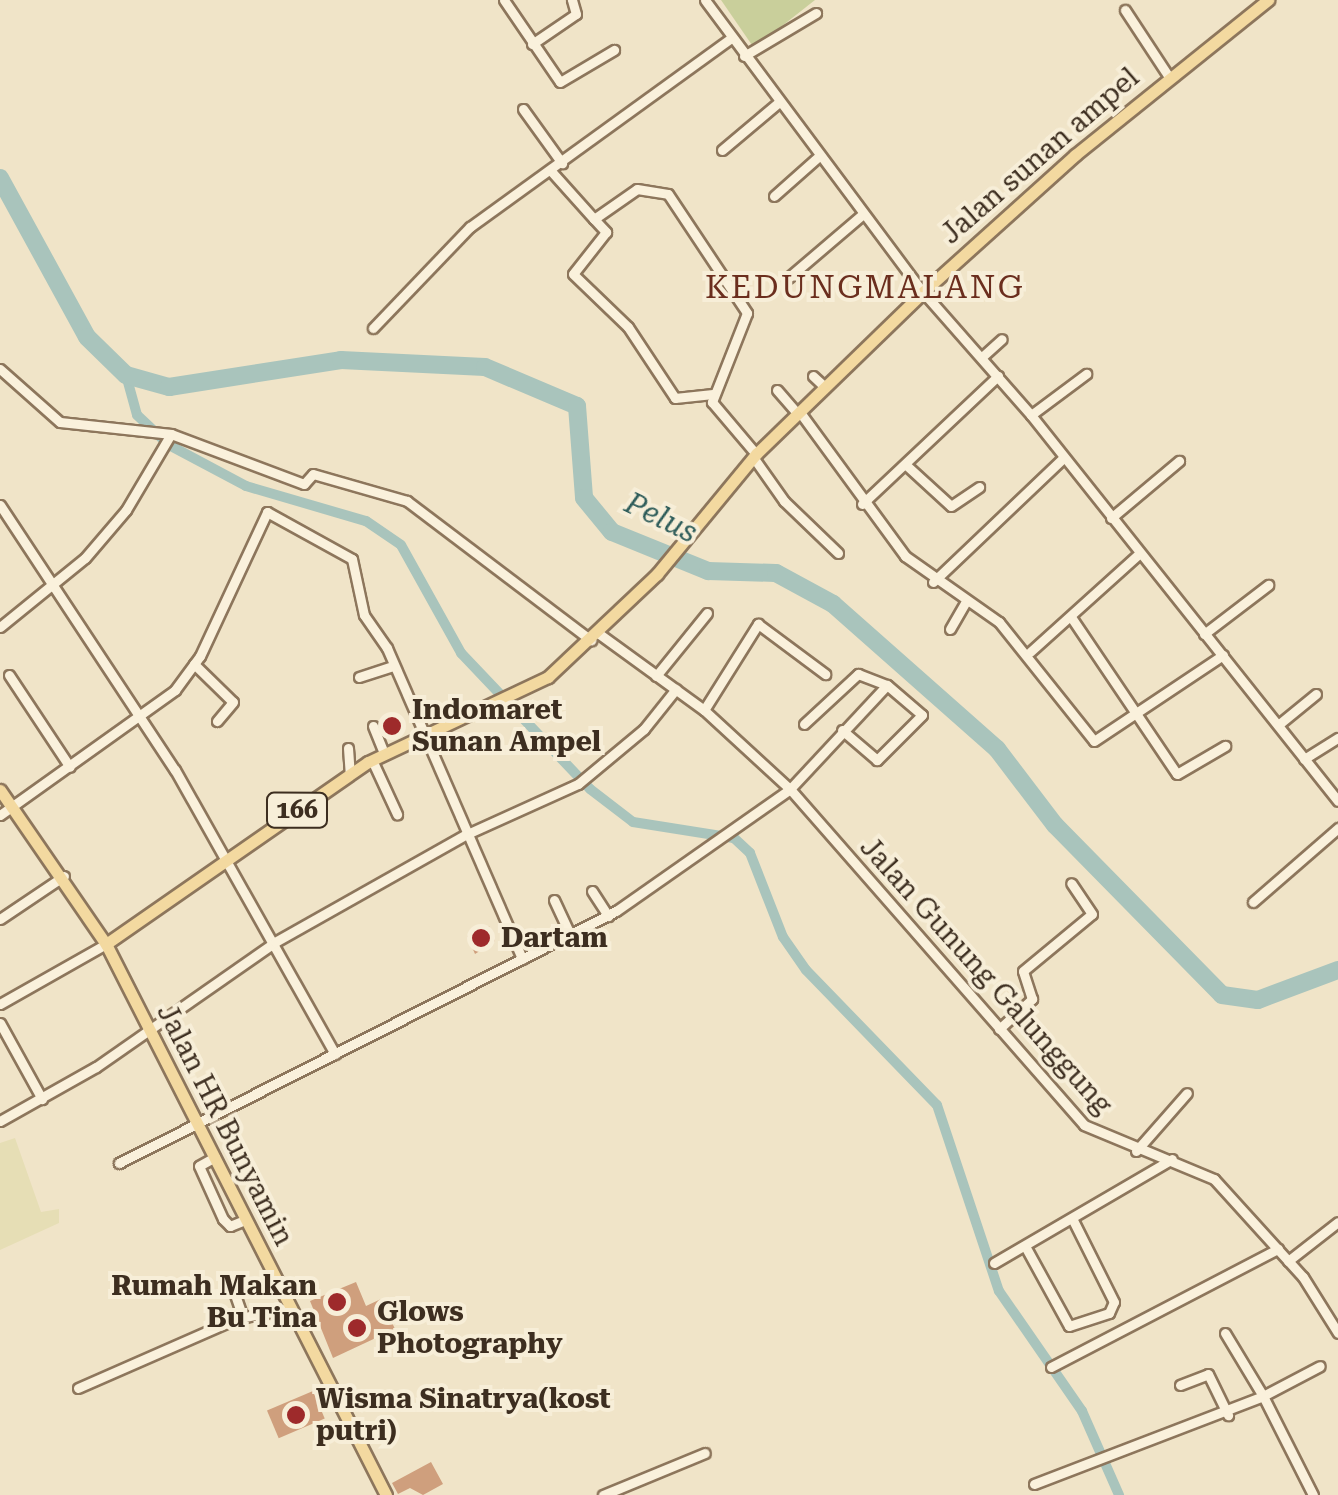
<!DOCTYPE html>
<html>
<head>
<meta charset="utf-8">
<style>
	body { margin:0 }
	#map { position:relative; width:1338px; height:1495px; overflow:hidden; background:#f0e4c8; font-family:"Roboto Serif",serif }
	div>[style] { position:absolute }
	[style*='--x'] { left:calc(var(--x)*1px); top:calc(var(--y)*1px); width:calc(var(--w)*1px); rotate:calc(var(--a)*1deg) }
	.farmland>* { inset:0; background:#e6deb5 }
	.green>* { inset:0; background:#c9cf9b }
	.canal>* { height:10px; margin:-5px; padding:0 5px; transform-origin:5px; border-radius:5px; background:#a9c4bc }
	.river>* { height:18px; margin:-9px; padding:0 9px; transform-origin:9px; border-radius:9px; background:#a9c4bc }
	.building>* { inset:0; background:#cf9f7d; transform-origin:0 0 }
	.roads { filter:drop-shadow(2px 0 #8d765c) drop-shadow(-2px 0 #8d765c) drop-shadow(0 2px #8d765c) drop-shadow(0 -2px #8d765c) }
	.minor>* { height:9px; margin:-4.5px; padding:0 4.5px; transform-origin:4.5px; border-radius:4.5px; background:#faf1dc }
	.major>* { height:11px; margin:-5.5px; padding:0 5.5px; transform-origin:5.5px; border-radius:5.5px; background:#f3d9a0 }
	.dots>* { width:28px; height:28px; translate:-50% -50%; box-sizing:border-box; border:5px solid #f7eed8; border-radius:50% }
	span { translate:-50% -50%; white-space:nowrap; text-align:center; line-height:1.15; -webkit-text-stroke:8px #f7eed8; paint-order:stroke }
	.shield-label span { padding:2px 8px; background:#f7eed8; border:2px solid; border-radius:8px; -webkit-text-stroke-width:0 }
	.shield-label { font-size:25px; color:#3d2e20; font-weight:700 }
	.street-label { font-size:28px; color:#3d2e20 }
	.poi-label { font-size:28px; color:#3d2e20; font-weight:700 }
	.left { translate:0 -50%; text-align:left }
	.right { translate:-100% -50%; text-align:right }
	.water-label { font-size:30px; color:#2f5d5a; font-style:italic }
	.quarter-label { font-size:32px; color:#6b2e1e; letter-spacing:2.5px }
</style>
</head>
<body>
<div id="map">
	<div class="farmland">
		<div style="clip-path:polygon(15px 1138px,41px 1212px,59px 1209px,59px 1223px,0 1250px,0 1143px)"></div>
	</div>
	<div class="green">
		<div style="clip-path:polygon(721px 0,815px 0,754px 48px)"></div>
	</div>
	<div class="canal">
		<div style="--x:126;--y:375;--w:41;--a:74.6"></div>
		<div style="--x:137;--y:415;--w:44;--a:43.2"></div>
		<div style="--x:169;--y:445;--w:87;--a:28"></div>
		<div style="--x:246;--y:486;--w:125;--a:16.3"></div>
		<div style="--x:366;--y:521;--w:42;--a:34.4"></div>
		<div style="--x:401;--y:545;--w:124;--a:60.9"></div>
		<div style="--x:461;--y:653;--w:187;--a:46.5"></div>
		<div style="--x:590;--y:789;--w:54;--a:37.5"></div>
		<div style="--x:633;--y:822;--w:102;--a:9"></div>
		<div style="--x:734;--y:838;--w:22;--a:43"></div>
		<div style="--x:750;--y:853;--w:90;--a:68.6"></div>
		<div style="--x:783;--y:937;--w:40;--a:55.1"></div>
		<div style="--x:806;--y:970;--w:188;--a:45.9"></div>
		<div style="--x:937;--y:1105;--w:196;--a:71.6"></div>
		<div style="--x:999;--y:1291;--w:146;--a:55.3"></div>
		<div style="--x:1082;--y:1411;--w:92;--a:66.2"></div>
	</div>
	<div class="river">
		<div style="--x:0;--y:178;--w:181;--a:61.3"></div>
		<div style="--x:87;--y:337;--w:54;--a:44.3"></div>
		<div style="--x:126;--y:375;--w:45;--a:15.6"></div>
		<div style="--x:169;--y:387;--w:174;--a:-8.9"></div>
		<div style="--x:341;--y:360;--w:144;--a:2.8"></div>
		<div style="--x:485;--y:367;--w:100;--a:23"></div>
		<div style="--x:577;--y:406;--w:92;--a:85.6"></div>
		<div style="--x:584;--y:498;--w:44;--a:50.5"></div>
		<div style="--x:612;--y:532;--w:104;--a:22.1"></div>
		<div style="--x:708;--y:571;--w:68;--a:1.7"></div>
		<div style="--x:776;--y:573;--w:65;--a:28.5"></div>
		<div style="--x:833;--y:604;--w:219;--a:41.5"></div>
		<div style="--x:997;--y:749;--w:96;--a:52.7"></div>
		<div style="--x:1055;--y:825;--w:238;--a:45.5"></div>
		<div style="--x:1222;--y:995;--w:36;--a:8"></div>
		<div style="--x:1258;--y:1000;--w:85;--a:-20.6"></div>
	</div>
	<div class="building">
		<div style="clip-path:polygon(489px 926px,495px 941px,475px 954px,467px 936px)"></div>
		<div style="clip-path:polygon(356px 1282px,366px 1306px,381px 1299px,395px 1329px,333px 1358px,310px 1301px)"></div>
		<div style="left:313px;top:1391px;width:30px;height:50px;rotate:67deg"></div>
		<div style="clip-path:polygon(431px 1462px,443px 1484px,423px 1495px,410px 1488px,398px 1494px,392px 1483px)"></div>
	</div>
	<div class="roads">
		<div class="minor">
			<div style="--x:504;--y:0;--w:99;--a:55.7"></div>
			<div style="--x:560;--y:82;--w:63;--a:-30.7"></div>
			<div style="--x:705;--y:0;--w:364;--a:53.3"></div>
			<div style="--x:923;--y:292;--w:164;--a:48.7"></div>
			<div style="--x:1031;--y:415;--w:493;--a:51.5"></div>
			<div style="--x:1125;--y:10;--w:80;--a:56.7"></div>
			<div style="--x:532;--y:44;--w:53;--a:-34.3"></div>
			<div style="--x:576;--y:14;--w:15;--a:-106"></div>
			<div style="--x:744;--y:56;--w:84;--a:-30.8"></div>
			<div style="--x:523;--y:109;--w:67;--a:54.2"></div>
			<div style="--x:722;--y:150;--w:75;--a:-40.1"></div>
			<div style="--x:551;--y:171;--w:64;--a:48.1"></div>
			<div style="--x:594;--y:219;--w:52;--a:-34.9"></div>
			<div style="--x:637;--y:189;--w:31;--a:9"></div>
			<div style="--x:668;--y:194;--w:143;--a:56.4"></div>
			<div style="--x:747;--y:313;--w:96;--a:111.5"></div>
			<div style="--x:712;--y:402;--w:68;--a:49.8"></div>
			<div style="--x:774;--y:196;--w:59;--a:-41.6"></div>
			<div style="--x:594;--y:219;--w:18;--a:47"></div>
			<div style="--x:606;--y:232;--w:53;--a:128.2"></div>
			<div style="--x:573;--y:274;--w:76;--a:43.9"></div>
			<div style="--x:628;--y:327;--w:85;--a:56.5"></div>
			<div style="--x:675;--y:398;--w:38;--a:-6"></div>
			<div style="--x:788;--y:278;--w:99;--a:-40.5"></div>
			<div style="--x:373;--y:328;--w:140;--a:-46.2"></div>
			<div style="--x:470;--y:227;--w:322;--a:-35.9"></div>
			<div style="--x:983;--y:356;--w:25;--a:-42"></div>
			<div style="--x:0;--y:369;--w:80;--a:41.5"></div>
			<div style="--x:60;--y:422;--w:112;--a:6.2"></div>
			<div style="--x:171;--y:434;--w:142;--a:20.6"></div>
			<div style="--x:304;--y:484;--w:13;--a:-48"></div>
			<div style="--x:313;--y:474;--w:98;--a:16"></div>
			<div style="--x:407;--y:501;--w:231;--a:37.1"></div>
			<div style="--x:813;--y:376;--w:16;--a:43"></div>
			<div style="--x:777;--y:390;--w:30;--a:49"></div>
			<div style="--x:799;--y:411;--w:180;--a:53.8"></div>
			<div style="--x:905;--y:556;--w:115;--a:35.1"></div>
			<div style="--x:999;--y:622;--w:152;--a:51.4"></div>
			<div style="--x:1094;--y:741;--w:155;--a:-33.7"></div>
			<div style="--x:1031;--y:415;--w:69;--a:-36.7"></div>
			<div style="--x:753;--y:457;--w:54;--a:54.8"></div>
			<div style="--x:784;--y:501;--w:75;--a:43.9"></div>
			<div style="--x:905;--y:464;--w:62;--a:42.4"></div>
			<div style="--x:951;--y:506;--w:34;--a:-34"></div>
			<div style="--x:862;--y:504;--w:187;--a:-43.3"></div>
			<div style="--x:0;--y:505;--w:318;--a:56.6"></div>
			<div style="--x:175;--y:770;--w:326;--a:60.6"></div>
			<div style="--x:1111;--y:518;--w:89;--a:-40"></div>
			<div style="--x:933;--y:582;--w:180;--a:-43.6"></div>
			<div style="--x:1071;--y:617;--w:189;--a:56"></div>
			<div style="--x:1177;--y:774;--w:56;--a:-30.3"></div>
			<div style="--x:0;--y:627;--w:109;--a:-39.1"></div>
			<div style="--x:85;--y:558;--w:63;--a:-49.5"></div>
			<div style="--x:126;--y:510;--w:88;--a:-59.4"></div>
			<div style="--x:950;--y:629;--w:30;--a:-60"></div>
			<div style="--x:598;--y:633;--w:131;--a:36"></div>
			<div style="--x:704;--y:710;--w:117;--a:42.6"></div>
			<div style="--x:790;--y:789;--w:446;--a:48.8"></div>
			<div style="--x:1084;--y:1125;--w:141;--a:22.6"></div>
			<div style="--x:1214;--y:1179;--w:132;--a:47.8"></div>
			<div style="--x:1303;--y:1277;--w:66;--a:58"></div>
			<div style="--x:1204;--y:634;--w:81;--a:-37.4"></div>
			<div style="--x:1030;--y:652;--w:148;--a:-42"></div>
			<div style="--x:194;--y:664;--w:54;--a:44.3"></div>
			<div style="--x:233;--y:702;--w:25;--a:130"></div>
			<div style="--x:9;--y:675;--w:110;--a:56.5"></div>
			<div style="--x:656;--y:676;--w:81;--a:-51"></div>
			<div style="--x:359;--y:677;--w:36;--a:-18"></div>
			<div style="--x:704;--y:710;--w:102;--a:-57.9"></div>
			<div style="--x:758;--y:624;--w:84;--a:36.7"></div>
			<div style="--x:804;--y:724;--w:74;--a:-42.8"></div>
			<div style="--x:858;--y:674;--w:31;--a:21"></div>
			<div style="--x:887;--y:685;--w:46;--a:40.6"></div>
			<div style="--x:922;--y:715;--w:64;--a:135"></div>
			<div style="--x:877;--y:760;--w:46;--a:-139.4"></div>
			<div style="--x:1278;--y:725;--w:49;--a:-39.2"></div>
			<div style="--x:373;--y:726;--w:29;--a:68"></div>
			<div style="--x:348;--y:748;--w:26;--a:86"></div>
			<div style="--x:1304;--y:759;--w:40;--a:-32"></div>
			<div style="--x:372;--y:760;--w:60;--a:65.2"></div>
			<div style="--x:0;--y:815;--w:215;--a:-35.5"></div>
			<div style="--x:175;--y:690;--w:42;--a:-53.7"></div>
			<div style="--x:200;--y:656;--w:159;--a:-65"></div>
			<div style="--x:267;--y:512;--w:97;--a:28.9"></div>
			<div style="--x:352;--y:559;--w:57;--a:77.9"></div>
			<div style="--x:364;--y:615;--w:40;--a:55.1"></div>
			<div style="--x:387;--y:648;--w:339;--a:66.5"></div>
			<div style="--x:592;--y:891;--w:30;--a:57"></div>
			<div style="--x:554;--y:900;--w:40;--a:65"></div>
			<div style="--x:1253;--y:902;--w:113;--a:-41"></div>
			<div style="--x:0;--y:919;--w:77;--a:-33.9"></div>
			<div style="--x:0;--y:1004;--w:122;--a:-29.5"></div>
			<div style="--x:0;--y:1023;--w:87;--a:61.1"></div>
			<div style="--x:999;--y:1029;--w:45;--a:-42.3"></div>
			<div style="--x:1032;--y:999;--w:29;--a:-108"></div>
			<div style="--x:1023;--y:971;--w:89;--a:-39.6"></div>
			<div style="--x:1092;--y:914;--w:37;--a:-124"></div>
			<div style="--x:0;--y:1121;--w:110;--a:-29.4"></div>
			<div style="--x:96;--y:1067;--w:218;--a:-34.9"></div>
			<div style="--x:275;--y:942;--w:218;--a:-29.4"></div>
			<div style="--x:465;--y:835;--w:124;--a:-24.3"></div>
			<div style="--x:578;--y:784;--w:86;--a:-39.8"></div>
			<div style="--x:644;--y:729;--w:51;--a:-51.3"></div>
			<div style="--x:1136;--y:1151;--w:77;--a:-48.7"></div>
			<div style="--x:215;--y:1157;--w:18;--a:151"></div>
			<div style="--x:199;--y:1166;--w:58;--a:65.6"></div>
			<div style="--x:223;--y:1219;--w:10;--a:45"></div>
			<div style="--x:230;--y:1226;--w:16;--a:-22"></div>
			<div style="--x:119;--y:1163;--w:557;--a:-26.89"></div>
			<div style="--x:616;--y:911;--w:213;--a:-35"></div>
			<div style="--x:790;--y:789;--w:142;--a:-47"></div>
			<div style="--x:1025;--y:1246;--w:91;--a:61.2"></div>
			<div style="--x:1069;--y:1326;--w:42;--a:-18"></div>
			<div style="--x:1109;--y:1313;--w:12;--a:-66"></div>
			<div style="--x:1114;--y:1302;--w:94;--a:-116.6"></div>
			<div style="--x:1288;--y:1261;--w:63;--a:-38"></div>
			<div style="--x:994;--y:1263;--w:206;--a:-30.3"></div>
			<div style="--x:231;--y:1283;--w:37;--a:71"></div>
			<div style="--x:1225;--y:1333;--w:74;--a:58.9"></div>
			<div style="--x:1263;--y:1396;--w:64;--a:-27.8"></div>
			<div style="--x:1051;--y:1367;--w:256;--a:-27.5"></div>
			<div style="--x:1180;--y:1385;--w:30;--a:-21"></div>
			<div style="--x:1208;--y:1374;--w:46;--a:64"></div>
			<div style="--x:78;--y:1388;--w:171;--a:-23.7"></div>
			<div style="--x:235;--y:1319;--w:55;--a:-11.5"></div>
			<div style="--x:1034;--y:1484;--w:245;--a:-21"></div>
			<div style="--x:1263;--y:1396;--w:111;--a:63.2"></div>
			<div style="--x:603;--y:1495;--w:110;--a:-22.4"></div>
		</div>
		<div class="major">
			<div style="--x:0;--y:790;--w:187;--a:55.5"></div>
			<div style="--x:106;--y:944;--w:618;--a:63.06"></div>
			<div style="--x:106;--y:944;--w:319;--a:-34.8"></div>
			<div style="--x:368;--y:762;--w:199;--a:-25.3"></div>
			<div style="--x:548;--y:677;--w:150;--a:-43.4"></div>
			<div style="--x:657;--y:574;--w:156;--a:-50.5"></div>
			<div style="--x:756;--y:454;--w:233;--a:-44.1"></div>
			<div style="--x:923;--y:292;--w:205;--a:-42"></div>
			<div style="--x:1075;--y:155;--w:248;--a:-38.8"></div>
		</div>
	</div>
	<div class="dots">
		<div style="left:392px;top:726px;background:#9e2a2b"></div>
		<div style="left:481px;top:938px;background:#9e2a2b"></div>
		<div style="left:337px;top:1302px;background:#9e2a2b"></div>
		<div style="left:357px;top:1328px;background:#9e2a2b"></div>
		<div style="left:296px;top:1415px;background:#9e2a2b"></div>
	</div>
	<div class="shield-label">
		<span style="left:297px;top:810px">166</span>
	</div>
	<div class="street-label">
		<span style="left:1040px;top:156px;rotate:-41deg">Jalan sunan ampel</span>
		<span style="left:986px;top:976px;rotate:48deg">Jalan Gunung Galunggung</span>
		<span style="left:225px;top:1125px;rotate:63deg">Jalan HR Bunyamin</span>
	</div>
	<div class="poi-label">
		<span class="left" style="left:412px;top:726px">Indomaret<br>Sunan Ampel</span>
		<span class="left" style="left:501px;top:938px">Dartam</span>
		<span class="right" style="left:317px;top:1302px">Rumah Makan<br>Bu Tina</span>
		<span class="left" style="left:377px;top:1328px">Glows<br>Photography</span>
		<span class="left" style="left:316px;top:1415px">Wisma Sinatrya(kost<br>putri)</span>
	</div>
	<div class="water-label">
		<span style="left:661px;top:518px;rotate:26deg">Pelus</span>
	</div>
	<div class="quarter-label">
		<span style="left:865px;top:287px">KEDUNGMALANG</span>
	</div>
</div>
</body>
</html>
